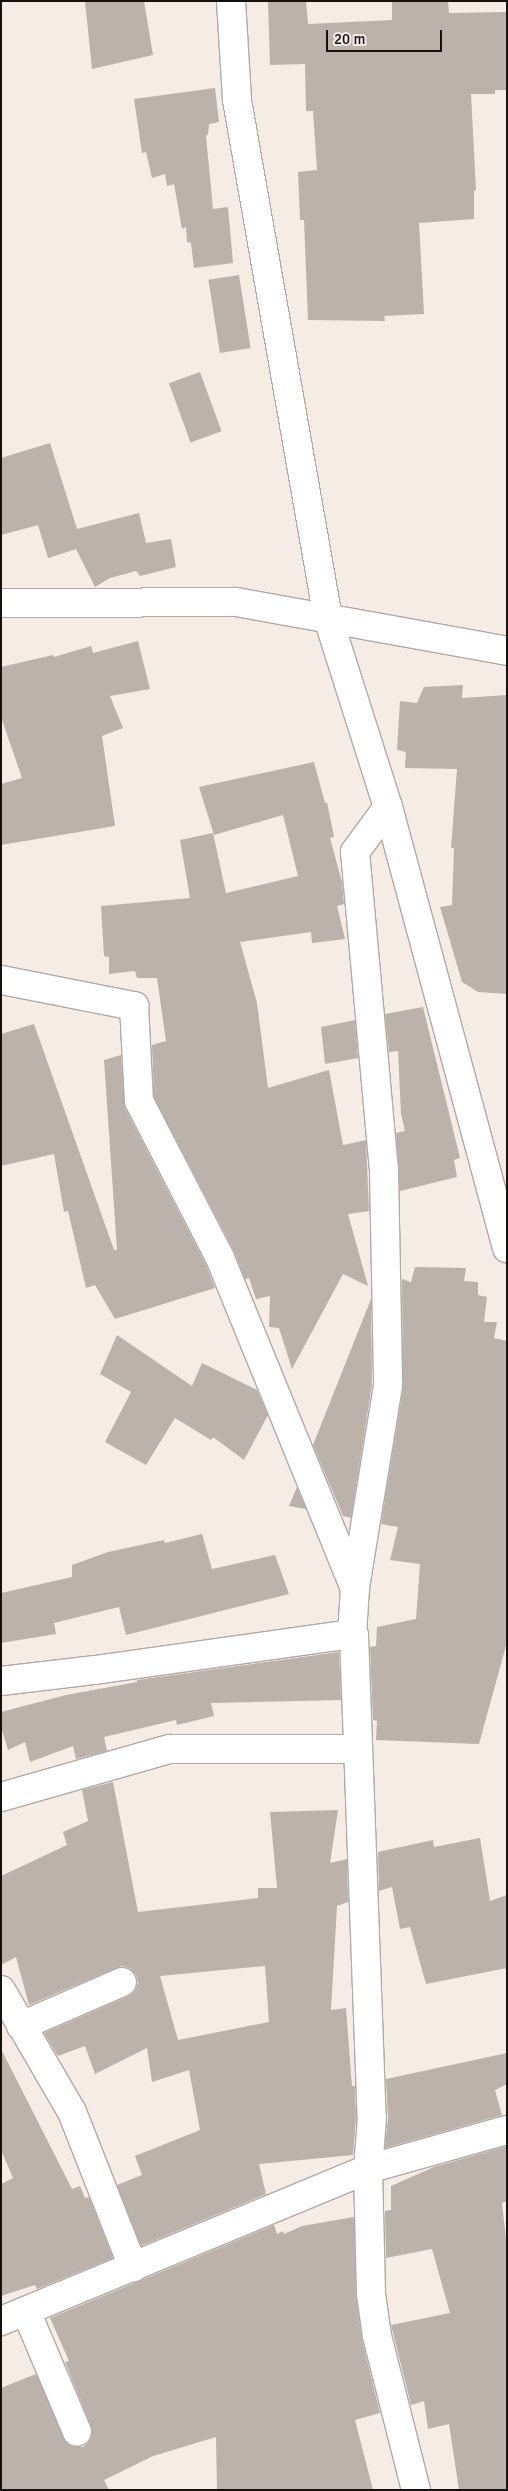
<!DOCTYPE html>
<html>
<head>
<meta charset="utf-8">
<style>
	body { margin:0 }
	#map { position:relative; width:508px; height:2491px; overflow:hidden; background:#f5ece6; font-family:Signika,sans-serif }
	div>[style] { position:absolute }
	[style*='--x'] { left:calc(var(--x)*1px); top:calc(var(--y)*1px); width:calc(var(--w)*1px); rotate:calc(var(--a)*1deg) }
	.building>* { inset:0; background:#bbb2ac; transform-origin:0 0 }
	.roads { filter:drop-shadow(1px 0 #b2a9a4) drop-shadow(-1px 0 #b2a9a4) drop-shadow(0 1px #b2a9a4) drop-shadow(0 -1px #b2a9a4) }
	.minor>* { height:28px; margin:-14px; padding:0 14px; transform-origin:14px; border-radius:14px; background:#fff }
	.tertiary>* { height:28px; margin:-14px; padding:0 14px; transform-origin:14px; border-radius:14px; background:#fff }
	span { translate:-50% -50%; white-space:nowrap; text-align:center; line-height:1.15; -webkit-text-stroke:4.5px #f5ece6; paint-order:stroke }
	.frame { position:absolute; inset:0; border:2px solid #14110f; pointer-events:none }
	.scale { position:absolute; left:326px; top:30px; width:116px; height:22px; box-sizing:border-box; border:2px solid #14110f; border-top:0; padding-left:6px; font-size:15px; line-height:18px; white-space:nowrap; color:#14110f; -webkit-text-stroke:4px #f5ece6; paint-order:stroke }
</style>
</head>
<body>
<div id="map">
	<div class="building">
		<div style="clip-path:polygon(85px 1px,144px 1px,153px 55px,92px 69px)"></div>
		<div style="clip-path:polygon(268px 1px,306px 1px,308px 24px,392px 20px,392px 1px,448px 1px,449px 13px,507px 12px,507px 90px,495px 90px,495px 94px,471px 94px,476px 190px,474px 191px,474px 219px,419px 223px,424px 314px,384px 316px,385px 321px,308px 320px,304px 220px,300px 220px,298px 172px,317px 170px,313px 111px,306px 111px,305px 64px,270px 65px)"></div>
		<div style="clip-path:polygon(215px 88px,219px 122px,209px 124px,208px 134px,206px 136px,213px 209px,228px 207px,233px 263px,194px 268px,191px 243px,187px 242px,186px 227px,182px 229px,174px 184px,167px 186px,165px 174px,152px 178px,146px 152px,142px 153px,134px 99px)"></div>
		<div style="left:239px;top:275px;width:74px;height:31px;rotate:81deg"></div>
		<div style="left:200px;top:372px;width:63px;height:33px;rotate:70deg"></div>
		<div style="clip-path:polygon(50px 443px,77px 529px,139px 513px,146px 543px,171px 539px,176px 567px,140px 576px,136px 571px,110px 578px,95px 587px,76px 549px,48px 558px,38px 525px,1px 535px,1px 458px)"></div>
		<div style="clip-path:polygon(138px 641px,150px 689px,110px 696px,123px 728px,102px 736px,115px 826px,1px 845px,1px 784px,22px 778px,1px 717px,1px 667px,53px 655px,54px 657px,91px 646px,93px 653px)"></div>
		<div style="clip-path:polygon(463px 685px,462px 698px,507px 695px,507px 994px,478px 992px,462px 982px,440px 907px,452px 905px,454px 848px,451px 848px,457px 769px,405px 768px,406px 752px,397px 750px,400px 701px,417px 703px,424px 687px)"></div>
		<div style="clip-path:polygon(314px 762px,325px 803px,327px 802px,334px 837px,330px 838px,342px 882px,344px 904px,337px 906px,345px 939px,312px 943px,311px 932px,240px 942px,257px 1003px,268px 1088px,329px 1070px,343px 1145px,366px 1140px,369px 1211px,348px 1214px,368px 1286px,343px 1274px,292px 1369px,279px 1328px,269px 1327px,270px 1296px,256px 1299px,249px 1278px,245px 1279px,234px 1251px,154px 1097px,152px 1045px,166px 1041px,157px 978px,137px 978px,135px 971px,109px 974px,109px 957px,104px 956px,101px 906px,190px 898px,180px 840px,213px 833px,226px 893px,298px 876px,283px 815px,214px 835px,199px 787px)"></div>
		<div style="clip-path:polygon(423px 1007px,460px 1158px,454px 1160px,457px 1177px,400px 1191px,396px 1133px,405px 1131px,401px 1114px,398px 1051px,389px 1052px,385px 1014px)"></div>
		<div style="clip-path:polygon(355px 1020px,358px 1058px,325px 1064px,321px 1027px)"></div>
		<div style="clip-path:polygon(34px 1024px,114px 1250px,117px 1250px,104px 1060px,121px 1055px,125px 1108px,206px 1265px,215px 1288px,115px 1319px,95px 1285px,86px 1288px,68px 1211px,64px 1212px,54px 1154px,1px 1166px,1px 1034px)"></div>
		<div style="clip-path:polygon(415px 1267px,466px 1268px,464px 1281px,478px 1282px,478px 1295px,487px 1297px,484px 1322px,497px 1322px,494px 1338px,507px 1341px,507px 1642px,479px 1744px,376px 1740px,377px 1721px,373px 1720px,370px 1647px,376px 1646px,377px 1627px,416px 1619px,420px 1564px,390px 1560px,398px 1527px,381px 1524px,403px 1389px,402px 1279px,411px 1282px)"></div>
		<div style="clip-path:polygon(371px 1299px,372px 1385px,351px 1518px,343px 1516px,313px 1445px)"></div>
		<div style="clip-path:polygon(117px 1335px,192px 1386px,202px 1363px,257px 1390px,268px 1415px,244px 1460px,213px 1437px,211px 1440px,175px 1418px,146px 1465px,105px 1442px,131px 1392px,100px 1374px)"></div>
		<div style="clip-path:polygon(297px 1487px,306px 1509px,289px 1506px)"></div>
		<div style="clip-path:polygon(202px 1534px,212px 1569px,275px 1555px,289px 1594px,126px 1635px,119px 1607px,54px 1623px,56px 1634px,1px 1643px,1px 1593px,72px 1577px,72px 1565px,108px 1552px,164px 1540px,165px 1543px)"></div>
		<div style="clip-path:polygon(339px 1652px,341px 1700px,211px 1703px,214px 1716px,177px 1725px,176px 1720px,104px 1737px,107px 1751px,76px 1759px,73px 1746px,30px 1762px,25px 1742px,8px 1750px,1px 1727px,1px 1712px,66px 1695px,137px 1682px,137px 1680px)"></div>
		<div style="clip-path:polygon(evenodd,113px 1782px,138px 1912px,258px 1898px,258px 1888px,277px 1888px,270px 1812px,338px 1810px,330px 1863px,347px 1859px,348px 1902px,337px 1906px,331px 2010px,346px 2008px,352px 2086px,355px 2086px,356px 2118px,353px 2155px,259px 2164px,266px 2194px,141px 2246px,117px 2185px,142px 2175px,135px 2156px,200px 2130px,189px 2070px,152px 2082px,147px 2048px,95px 2074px,85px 2046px,58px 2056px,44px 2033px,129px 1996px,135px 1991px,138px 1983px,136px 1975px,131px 1969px,123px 1966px,116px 1968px,29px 2005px,16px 1957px,1px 1965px,1px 1876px,67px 1845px,63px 1832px,88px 1821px,82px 1790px,113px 1782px,265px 1966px,269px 2022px,178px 2040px,160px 1976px,265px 1966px)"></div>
		<div style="clip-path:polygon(480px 1838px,490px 1901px,507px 1895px,507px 1968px,426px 1984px,410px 1927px,400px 1929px,392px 1887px,379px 1891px,378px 1852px,433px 1840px,434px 1847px)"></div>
		<div style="clip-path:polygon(1px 2049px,72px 2189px,80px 2186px,85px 2198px,89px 2197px,113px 2258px,37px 2289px,35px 2285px,1px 2296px,1px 2184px,13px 2178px,1px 2150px)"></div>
		<div style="clip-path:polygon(507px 2053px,507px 2084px,495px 2090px,502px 2115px,385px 2148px,388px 2118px,386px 2079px)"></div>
		<div style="clip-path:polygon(507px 2146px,507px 2201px,502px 2203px,507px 2248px,507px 2490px,459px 2490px,449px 2424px,428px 2429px,424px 2401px,411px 2405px,391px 2325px,450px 2313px,432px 2249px,386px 2258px,385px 2211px,391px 2210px,391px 2186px,434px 2167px)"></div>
		<div style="clip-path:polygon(354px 2217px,356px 2296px,362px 2340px,380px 2413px,355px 2420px,373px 2490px,217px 2490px,216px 2437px,153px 2456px,104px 2480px,109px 2490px,1px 2490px,1px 2388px,36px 2374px,67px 2444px,75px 2447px,83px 2447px,89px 2442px,92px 2434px,91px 2426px,65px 2362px,69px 2361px,50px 2318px,274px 2225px,277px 2234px,283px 2231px,284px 2234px,302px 2226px)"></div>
	</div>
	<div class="roads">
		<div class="minor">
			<div style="--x:1;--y:603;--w:235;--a:-0.2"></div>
			<div style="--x:236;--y:602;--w:275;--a:10.2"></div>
			<div style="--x:388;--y:807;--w:56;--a:126.3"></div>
			<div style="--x:355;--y:852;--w:319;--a:84.8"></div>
			<div style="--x:384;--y:1170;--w:216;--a:88.9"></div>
			<div style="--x:388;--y:1386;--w:205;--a:99.3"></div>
			<div style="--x:355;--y:1588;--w:46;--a:93.7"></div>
			<div style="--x:352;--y:1634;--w:2;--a:27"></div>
			<div style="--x:354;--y:1635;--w:483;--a:87.9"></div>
			<div style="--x:372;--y:2118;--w:51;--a:94.5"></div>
			<div style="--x:368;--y:2169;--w:125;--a:88.6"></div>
			<div style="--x:371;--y:2294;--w:42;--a:81.9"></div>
			<div style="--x:377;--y:2336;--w:159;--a:75.8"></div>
			<div style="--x:1;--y:980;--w:136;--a:11.1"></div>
			<div style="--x:134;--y:1006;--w:95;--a:87"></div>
			<div style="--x:139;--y:1101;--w:177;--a:62.7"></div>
			<div style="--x:220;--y:1258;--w:357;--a:67.8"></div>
			<div style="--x:1;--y:1681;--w:95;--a:-6.7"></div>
			<div style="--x:95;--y:1670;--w:260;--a:-8"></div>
			<div style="--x:1;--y:1797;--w:176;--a:-15.9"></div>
			<div style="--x:170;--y:1749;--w:188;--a:0"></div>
			<div style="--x:1;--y:1990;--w:141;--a:59.8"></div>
			<div style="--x:72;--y:2112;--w:167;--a:68.5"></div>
			<div style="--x:21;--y:2026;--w:110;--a:-23.5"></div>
			<div style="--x:26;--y:2311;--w:131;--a:67.1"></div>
			<div style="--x:1;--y:2321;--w:397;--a:-22.5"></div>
			<div style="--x:368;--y:2169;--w:144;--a:-15.7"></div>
		</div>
		<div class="tertiary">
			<div style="--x:231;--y:1;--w:99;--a:86.5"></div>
			<div style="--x:237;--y:100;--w:526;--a:80.04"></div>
			<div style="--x:328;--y:618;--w:198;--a:72.4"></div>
			<div style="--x:388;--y:807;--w:457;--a:74.9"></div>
		</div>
	</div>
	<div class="frame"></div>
	<div class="scale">20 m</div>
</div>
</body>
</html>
